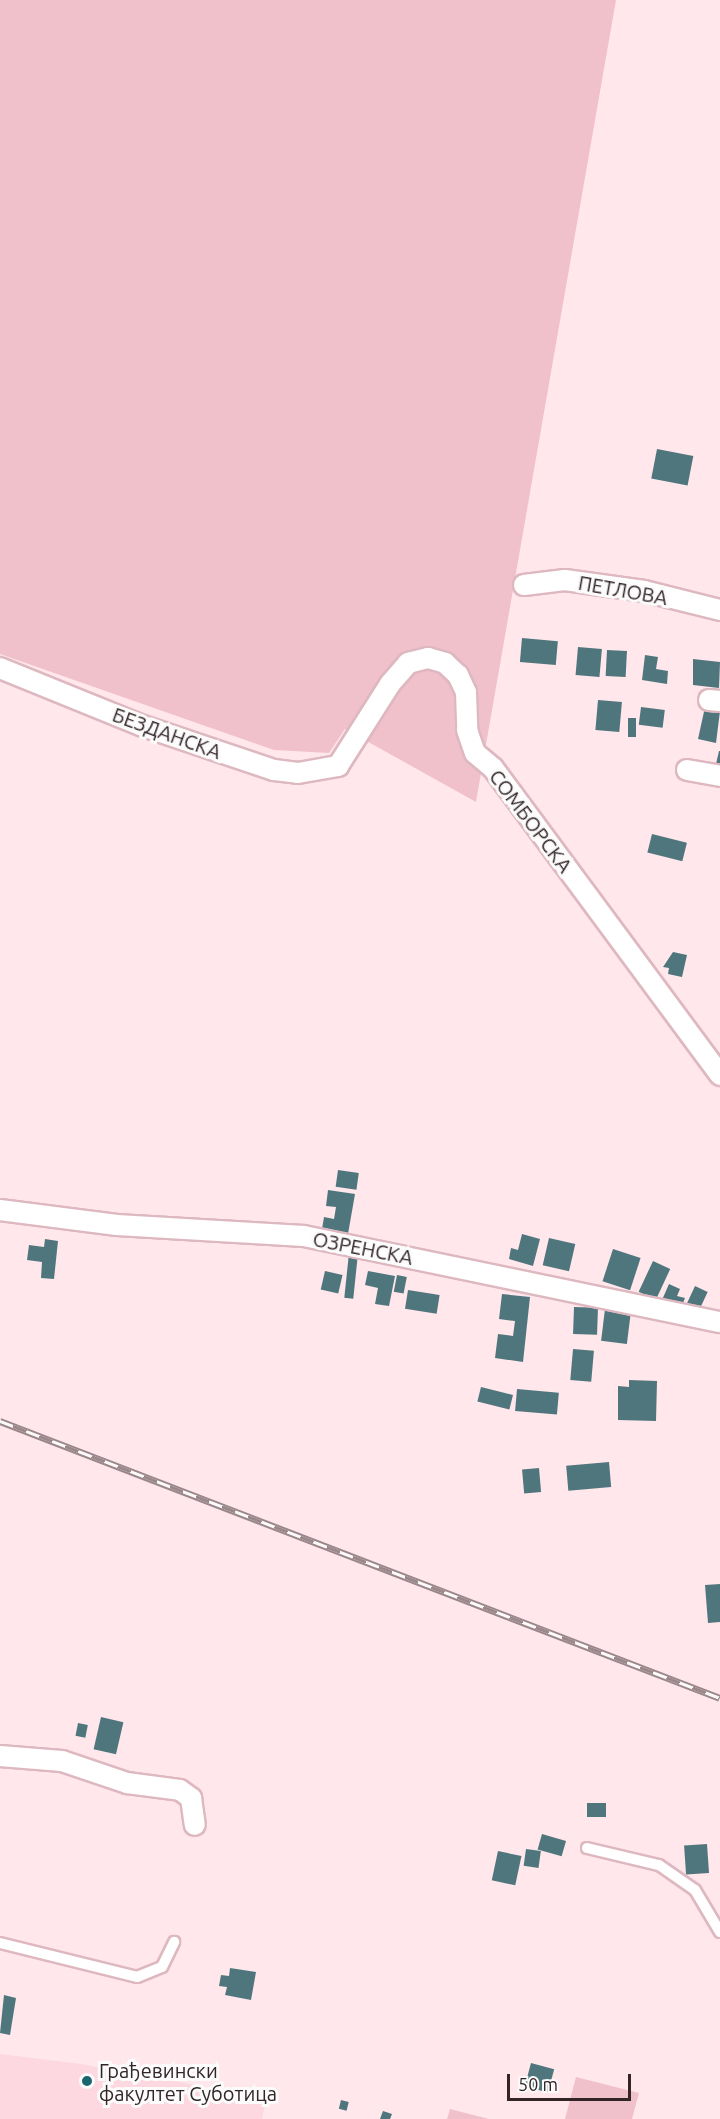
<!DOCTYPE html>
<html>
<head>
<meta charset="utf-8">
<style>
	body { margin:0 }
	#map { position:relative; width:720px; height:2119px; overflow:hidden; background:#ffe7ec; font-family:Ubuntu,sans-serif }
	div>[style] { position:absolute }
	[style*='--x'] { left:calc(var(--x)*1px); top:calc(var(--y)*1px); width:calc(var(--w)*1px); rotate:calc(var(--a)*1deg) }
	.built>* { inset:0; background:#fed8e0 }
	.green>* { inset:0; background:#f1c1cb }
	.building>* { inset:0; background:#50767d; transform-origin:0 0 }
	.roads { filter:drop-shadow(2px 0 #deb8c0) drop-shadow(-2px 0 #deb8c0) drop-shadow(0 2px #deb8c0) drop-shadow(0 -2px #deb8c0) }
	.service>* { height:10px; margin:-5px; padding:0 5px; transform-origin:5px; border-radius:5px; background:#fff }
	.minor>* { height:20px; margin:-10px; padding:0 10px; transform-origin:10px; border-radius:10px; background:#fff }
	.rail>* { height:7px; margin-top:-3.5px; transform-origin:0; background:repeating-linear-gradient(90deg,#fbfbfb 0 14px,#9a878b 0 28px); box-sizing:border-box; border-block:2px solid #9a878b }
	.dots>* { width:16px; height:16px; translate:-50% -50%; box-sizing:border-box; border:3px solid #fbfbfb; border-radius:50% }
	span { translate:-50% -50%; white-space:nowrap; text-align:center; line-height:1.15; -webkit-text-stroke:6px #fbfbfb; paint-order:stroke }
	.street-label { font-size:20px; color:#322427 }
	.poi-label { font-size:20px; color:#322427 }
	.left { translate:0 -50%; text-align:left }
	.scale { position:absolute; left:507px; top:2074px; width:124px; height:27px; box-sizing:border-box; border:3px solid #322427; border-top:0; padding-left:8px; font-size:18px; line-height:21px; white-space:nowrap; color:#322427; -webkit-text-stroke:4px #fbfbfb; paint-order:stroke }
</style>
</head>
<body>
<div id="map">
	<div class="built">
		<div style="clip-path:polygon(0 2054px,81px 2064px,266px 2098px,262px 2119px,0 2119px)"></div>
	</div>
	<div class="green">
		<div style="clip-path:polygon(0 0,616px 0,476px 802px,345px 729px,329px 753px,274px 750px,0 654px)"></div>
		<div style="clip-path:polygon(576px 2077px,639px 2093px,632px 2119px,565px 2119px)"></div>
		<div style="clip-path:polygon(450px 2109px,489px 2119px,447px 2119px)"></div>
	</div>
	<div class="building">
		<div style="left:657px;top:449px;width:37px;height:30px;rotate:11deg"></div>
		<div style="left:522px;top:638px;width:36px;height:24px;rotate:5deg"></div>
		<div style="left:578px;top:647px;width:24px;height:28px;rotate:5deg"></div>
		<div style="left:607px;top:650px;width:20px;height:26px;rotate:3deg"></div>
		<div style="clip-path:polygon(645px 655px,658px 657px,656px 669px,668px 671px,667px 684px,642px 680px)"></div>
		<div style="clip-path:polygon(693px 659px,720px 662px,719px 688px,693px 685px)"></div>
		<div style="left:598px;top:700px;width:24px;height:30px;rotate:5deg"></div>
		<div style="left:641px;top:707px;width:24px;height:18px;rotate:7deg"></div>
		<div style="clip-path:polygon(705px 707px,720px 711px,716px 743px,698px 739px)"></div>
		<div style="left:628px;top:718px;width:8px;height:19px"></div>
		<div style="clip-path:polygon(719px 751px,720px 751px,720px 765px,716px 764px)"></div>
		<div style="left:652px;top:834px;width:36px;height:19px;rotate:14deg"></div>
		<div style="clip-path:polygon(673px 952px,687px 955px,682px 977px,668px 974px,669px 968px,663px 967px)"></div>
		<div style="left:338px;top:1170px;width:21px;height:17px;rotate:8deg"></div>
		<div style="clip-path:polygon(328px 1190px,355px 1194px,348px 1234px,322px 1229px,324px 1217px,334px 1219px,336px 1207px,326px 1206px)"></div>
		<div style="clip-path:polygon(522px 1234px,540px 1239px,533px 1266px,509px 1259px,511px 1248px,518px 1250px)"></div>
		<div style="left:549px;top:1238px;width:27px;height:28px;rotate:13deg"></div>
		<div style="clip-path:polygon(45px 1239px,58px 1241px,54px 1279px,41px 1278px,42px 1262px,27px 1260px,29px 1245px,44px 1247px)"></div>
		<div style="left:613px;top:1249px;width:29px;height:34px;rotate:18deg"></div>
		<div style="left:349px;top:1253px;width:9px;height:45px;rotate:6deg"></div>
		<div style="left:653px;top:1261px;width:19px;height:34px;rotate:25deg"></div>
		<div style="left:325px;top:1271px;width:18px;height:19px;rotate:13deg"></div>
		<div style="clip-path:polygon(368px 1271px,395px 1276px,389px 1306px,375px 1304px,378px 1288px,365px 1285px)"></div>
		<div style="left:397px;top:1275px;width:10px;height:17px;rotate:11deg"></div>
		<div style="clip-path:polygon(669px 1284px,680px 1289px,677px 1296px,685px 1298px,681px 1308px,662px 1300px)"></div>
		<div style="left:695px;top:1286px;width:14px;height:20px;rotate:25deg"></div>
		<div style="left:408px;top:1290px;width:32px;height:19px;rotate:9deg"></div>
		<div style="clip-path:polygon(502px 1294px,530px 1297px,523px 1362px,495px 1358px,498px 1334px,513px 1336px,515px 1321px,499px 1319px)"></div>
		<div style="left:574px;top:1307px;width:24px;height:27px;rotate:2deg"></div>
		<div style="left:605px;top:1309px;width:26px;height:32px;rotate:7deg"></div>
		<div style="left:573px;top:1349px;width:21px;height:31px;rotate:5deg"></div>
		<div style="clip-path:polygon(629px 1380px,657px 1381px,656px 1421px,618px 1420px,618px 1386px,629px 1387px)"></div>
		<div style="left:481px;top:1387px;width:33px;height:15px;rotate:14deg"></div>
		<div style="left:517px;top:1389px;width:42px;height:22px;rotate:5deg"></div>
		<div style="left:609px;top:1462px;width:25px;height:43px;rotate:85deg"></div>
		<div style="left:539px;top:1468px;width:24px;height:17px;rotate:85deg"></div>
		<div style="clip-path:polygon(720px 1584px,720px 1622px,708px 1623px,705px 1585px)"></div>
		<div style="left:101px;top:1717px;width:23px;height:33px;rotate:13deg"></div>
		<div style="left:78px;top:1723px;width:10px;height:13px;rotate:11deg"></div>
		<div style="left:587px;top:1803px;width:19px;height:14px"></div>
		<div style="left:542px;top:1834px;width:25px;height:16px;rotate:16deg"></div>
		<div style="left:707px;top:1844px;width:29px;height:23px;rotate:86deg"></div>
		<div style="left:526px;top:1849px;width:15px;height:17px;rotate:8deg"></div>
		<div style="left:498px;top:1851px;width:24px;height:30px;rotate:12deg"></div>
		<div style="clip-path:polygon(230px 1968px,256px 1972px,251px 2000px,225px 1995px,227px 1987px,219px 1986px,221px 1975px,229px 1976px)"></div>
		<div style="clip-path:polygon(4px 1995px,16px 1998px,10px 2035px,0 2033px)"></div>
		<div style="left:531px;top:2063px;width:24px;height:24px;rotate:15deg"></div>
		<div style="left:341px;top:2100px;width:8px;height:9px;rotate:14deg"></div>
		<div style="clip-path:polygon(383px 2111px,392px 2114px,390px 2119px,380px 2119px)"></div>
	</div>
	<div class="roads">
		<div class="service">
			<div style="--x:587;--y:1848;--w:74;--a:13.3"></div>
			<div style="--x:659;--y:1865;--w:44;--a:34.8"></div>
			<div style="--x:695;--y:1890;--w:49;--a:59.2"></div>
			<div style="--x:0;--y:1943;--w:141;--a:13.9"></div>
			<div style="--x:137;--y:1977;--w:27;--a:-22"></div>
			<div style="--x:162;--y:1967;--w:28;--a:-64"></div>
		</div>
		<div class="minor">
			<div style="--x:524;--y:585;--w:41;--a:-7"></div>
			<div style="--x:565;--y:580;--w:80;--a:7.9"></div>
			<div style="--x:644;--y:591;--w:78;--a:14"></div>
			<div style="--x:0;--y:668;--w:154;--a:22.1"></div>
			<div style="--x:143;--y:726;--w:138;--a:18.6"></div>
			<div style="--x:274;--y:770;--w:24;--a:7"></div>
			<div style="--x:298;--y:773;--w:41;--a:-9.9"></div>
			<div style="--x:338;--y:766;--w:97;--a:-57.6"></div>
			<div style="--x:390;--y:684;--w:28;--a:-49"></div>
			<div style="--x:408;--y:663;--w:21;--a:-14"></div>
			<div style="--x:428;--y:658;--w:18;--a:16"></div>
			<div style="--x:445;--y:663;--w:18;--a:43"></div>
			<div style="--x:458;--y:675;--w:19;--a:65"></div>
			<div style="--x:466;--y:692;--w:38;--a:88"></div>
			<div style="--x:467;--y:730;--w:24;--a:71"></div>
			<div style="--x:475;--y:753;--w:23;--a:40"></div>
			<div style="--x:493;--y:768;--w:382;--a:53.5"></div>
			<div style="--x:709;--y:700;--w:11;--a:5"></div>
			<div style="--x:687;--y:770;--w:34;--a:10"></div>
			<div style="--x:0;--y:1210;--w:118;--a:7.3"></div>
			<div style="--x:117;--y:1225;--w:187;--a:3.4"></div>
			<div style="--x:304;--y:1236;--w:425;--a:11.7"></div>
			<div style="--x:0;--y:1756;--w:62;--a:4.6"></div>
			<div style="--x:62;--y:1761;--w:69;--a:18.7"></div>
			<div style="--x:127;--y:1783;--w:53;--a:7.5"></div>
			<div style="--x:180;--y:1790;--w:14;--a:36"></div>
			<div style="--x:191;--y:1798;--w:27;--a:82"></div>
		</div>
	</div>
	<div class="rail">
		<div style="--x:0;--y:1421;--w:771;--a:21.04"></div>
	</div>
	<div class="dots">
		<div style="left:87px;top:2081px;background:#1a6570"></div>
	</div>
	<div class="street-label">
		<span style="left:623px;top:590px;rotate:10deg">ПЕТЛОВА</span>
		<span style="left:167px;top:733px;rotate:20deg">БЕЗДАНСКА</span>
		<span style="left:531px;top:821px;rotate:53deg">СОМБОРСКА</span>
		<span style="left:363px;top:1248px;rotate:11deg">ОЗРЕНСКА</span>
	</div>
	<div class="poi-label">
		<span class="left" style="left:99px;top:2082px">Грађевински<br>факултет Суботица</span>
	</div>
	<div class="scale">50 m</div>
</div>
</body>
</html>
